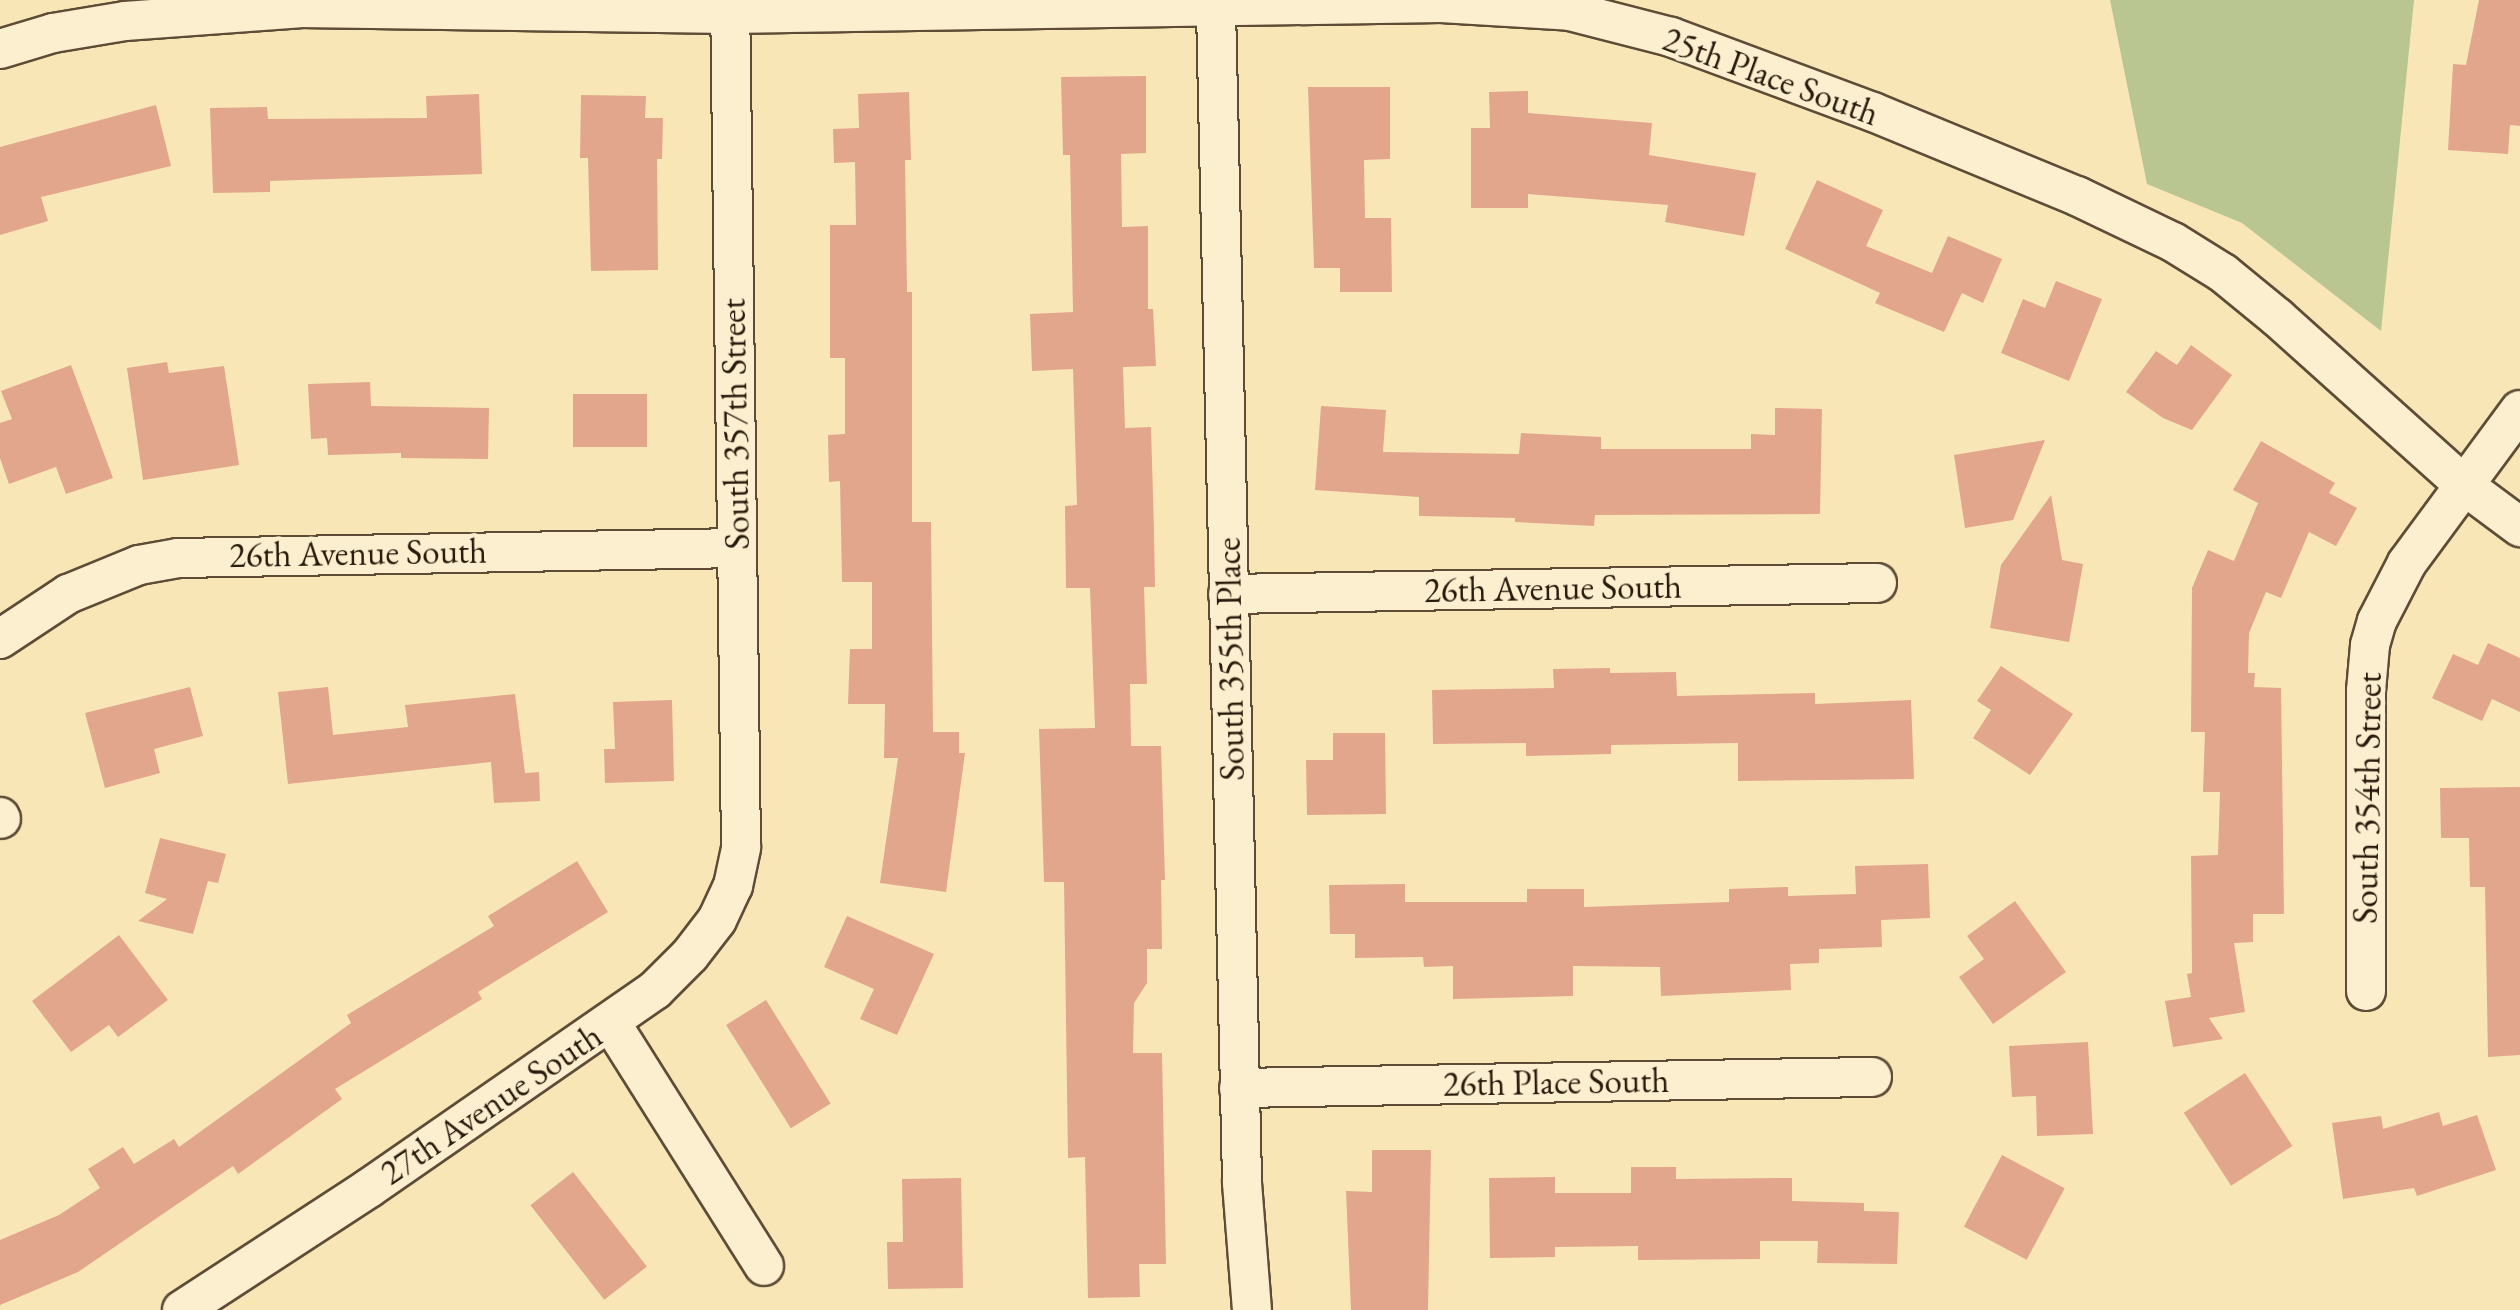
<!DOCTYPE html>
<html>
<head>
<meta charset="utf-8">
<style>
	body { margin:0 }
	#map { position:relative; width:2520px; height:1310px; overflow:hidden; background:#f9e6b6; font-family:"EB Garamond",serif }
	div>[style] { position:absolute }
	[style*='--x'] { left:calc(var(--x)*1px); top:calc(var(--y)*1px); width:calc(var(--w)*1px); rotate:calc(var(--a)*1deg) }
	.green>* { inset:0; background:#b9c691 }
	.building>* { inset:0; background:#e2a68d; transform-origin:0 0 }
	.roads { filter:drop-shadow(2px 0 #5e4c36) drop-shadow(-2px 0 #5e4c36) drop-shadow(0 2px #5e4c36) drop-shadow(0 -2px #5e4c36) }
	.street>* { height:38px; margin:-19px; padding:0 19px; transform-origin:19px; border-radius:19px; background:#fbefd0 }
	span { translate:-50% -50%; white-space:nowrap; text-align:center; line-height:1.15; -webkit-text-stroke:9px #fbefd0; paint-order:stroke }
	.street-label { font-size:35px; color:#2a190c }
</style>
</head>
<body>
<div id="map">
	<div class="green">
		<div style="clip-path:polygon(2110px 0,2414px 0,2381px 331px,2242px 223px,2147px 184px)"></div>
	</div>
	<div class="building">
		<div style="clip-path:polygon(2479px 0,2520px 0,2520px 126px,2510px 125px,2508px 154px,2448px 150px,2453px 64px,2466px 65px)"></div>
		<div style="clip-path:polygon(1146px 76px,1146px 153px,1121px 154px,1122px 227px,1148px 226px,1148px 309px,1153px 309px,1156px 366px,1123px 367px,1125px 428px,1151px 427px,1154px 531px,1155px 587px,1144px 587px,1147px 684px,1130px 684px,1131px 746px,1161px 746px,1165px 880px,1161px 880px,1162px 949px,1147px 949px,1147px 983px,1134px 1003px,1133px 1053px,1162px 1053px,1166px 1264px,1139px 1264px,1140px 1297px,1088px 1298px,1085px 1157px,1068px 1158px,1064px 882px,1044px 882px,1039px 729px,1095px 728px,1090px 588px,1066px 588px,1065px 506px,1077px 505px,1073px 369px,1032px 371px,1030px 314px,1073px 312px,1070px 155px,1063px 155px,1061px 77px)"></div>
		<div style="clip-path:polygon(1308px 87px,1390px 87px,1390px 159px,1364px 160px,1365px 218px,1391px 218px,1392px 292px,1340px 292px,1340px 268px,1314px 268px)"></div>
		<div style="clip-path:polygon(1528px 91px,1528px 113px,1652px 123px,1649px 155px,1756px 173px,1744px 236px,1665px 222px,1668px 205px,1528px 194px,1528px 208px,1471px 208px,1471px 128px,1490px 128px,1489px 92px)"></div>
		<div style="clip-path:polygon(909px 92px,911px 160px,905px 160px,907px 292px,912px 292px,912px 522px,931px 522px,933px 732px,959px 732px,959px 753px,965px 753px,946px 892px,880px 883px,898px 758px,884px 758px,885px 704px,848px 704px,850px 649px,872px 649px,872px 582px,842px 582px,840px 481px,829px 482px,828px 435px,845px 434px,845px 358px,830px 358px,830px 225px,856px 225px,855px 162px,834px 163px,833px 129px,859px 128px,858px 94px)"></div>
		<div style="clip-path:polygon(479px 94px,482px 174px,270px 181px,270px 192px,213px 193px,210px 108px,267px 107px,268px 119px,427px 118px,426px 96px)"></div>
		<div style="clip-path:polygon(581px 95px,646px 96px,645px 118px,663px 118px,662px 159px,657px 159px,658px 270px,591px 271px,588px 158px,580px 158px)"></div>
		<div style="clip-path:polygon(156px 105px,171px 166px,41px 197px,48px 221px,0 235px,0 147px)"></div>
		<div style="clip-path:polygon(1817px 180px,1883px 210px,1866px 246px,1932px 273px,1948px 236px,2002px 259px,1983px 303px,1962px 293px,1944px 332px,1875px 303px,1880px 293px,1785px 249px)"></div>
		<div style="clip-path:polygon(2056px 281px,2102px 299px,2069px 381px,2001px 353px,2023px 299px,2045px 308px)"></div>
		<div style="clip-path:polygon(2191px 345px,2232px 375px,2192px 430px,2163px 418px,2126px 392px,2156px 351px,2177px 365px)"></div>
		<div style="clip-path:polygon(167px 362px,169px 373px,224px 366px,239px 465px,143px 480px,127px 368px)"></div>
		<div style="clip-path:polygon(71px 365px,113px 478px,66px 494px,56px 467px,9px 484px,0 458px,0 423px,12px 419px,1px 391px)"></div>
		<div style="clip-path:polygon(370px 382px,371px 406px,489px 408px,488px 459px,401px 458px,401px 453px,328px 455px,327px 438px,311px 439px,308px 384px)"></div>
		<div style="left:573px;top:394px;width:74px;height:53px"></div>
		<div style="clip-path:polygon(1321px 406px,1386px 410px,1383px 452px,1519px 454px,1521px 433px,1601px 437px,1601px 449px,1751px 449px,1751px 434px,1775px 435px,1775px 408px,1822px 409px,1820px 514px,1595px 515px,1594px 526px,1515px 522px,1515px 518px,1419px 516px,1419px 497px,1315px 490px)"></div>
		<div style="clip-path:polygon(2045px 440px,2013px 520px,1965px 528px,1954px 455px)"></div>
		<div style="clip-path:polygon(2261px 441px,2335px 483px,2329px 493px,2357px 508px,2336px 546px,2309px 532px,2281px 598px,2266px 592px,2249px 633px,2248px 673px,2255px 673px,2254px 687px,2281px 688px,2284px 914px,2253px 914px,2253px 942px,2234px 943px,2245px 1012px,2209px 1018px,2223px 1039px,2173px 1047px,2165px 1001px,2191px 997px,2187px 974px,2192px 973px,2191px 856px,2218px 855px,2220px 792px,2203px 792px,2205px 732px,2191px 732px,2192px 588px,2208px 550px,2234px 561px,2258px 503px,2233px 490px)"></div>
		<div style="clip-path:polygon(2051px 495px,2062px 560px,2083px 564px,2069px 642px,1990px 628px,2001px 565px)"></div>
		<div style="clip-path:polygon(2488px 643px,2520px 658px,2520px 712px,2492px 699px,2482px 721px,2432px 698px,2453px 654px,2478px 665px)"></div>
		<div style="clip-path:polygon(2001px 666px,2073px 714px,2030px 775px,1973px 738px,1991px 710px,1977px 701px)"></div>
		<div style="clip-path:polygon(1610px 668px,1610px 673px,1676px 672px,1677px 696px,1815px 693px,1815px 704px,1911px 700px,1914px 779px,1738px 781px,1738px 743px,1611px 745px,1611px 754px,1526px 756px,1526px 743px,1433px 744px,1432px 690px,1554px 688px,1553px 669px)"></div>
		<div style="clip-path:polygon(190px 687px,203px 736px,154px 749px,160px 773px,105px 788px,85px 713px)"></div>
		<div style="clip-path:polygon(328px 687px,333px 735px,408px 727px,405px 705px,515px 694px,525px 773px,539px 772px,540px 801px,494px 803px,491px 762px,288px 784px,278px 692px)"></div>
		<div style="clip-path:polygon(672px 700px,674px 781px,605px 783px,604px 749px,615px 749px,613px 702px)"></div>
		<div style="clip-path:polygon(1333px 733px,1385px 733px,1386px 814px,1307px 815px,1306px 760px,1333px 760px)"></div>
		<div style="clip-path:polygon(2520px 787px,2520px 1055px,2488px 1057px,2485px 887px,2470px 887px,2469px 838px,2441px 838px,2440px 788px)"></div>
		<div style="clip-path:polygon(160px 838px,226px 854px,218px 883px,208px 881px,193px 934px,138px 921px,167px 899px,145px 893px)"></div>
		<div style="clip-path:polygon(577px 861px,608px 912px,478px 992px,482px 999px,335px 1089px,342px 1099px,238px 1174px,233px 1166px,78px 1272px,0 1305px,0 1240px,59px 1215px,100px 1188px,88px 1169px,123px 1147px,134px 1164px,174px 1139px,179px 1147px,351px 1023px,347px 1015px,494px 926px,488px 916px)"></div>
		<div style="clip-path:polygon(1928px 864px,1930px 918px,1881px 920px,1882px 947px,1819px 949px,1819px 963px,1790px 964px,1791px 990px,1661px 996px,1660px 967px,1573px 966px,1573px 996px,1453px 999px,1453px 966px,1424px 967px,1423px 957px,1355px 958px,1355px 934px,1330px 934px,1329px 885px,1405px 884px,1405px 902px,1527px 902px,1527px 889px,1584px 889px,1584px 907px,1729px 902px,1729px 889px,1788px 887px,1788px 896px,1856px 894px,1855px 866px)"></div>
		<div style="clip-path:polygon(2015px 901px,2066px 972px,1993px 1024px,1959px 977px,1984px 959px,1967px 936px)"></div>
		<div style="clip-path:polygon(847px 916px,934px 954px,897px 1035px,860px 1019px,874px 989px,824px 967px)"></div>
		<div style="clip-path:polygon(119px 935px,168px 1000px,118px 1037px,109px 1025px,71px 1052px,32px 1001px)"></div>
		<div style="left:766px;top:1000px;width:122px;height:47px;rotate:58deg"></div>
		<div style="clip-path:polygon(2088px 1042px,2093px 1134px,2037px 1136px,2036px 1096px,2012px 1097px,2009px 1046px)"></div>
		<div style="left:2245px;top:1073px;width:87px;height:73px;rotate:57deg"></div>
		<div style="clip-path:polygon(2439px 1112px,2443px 1126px,2477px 1115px,2496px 1170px,2417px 1196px,2414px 1188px,2343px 1199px,2332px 1123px,2381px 1116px,2383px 1129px)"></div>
		<div style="clip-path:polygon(1372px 1150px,1431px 1150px,1428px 1310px,1351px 1310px,1346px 1191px,1372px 1192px)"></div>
		<div style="left:2002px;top:1155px;width:71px;height:81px;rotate:28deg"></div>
		<div style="clip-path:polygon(1631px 1167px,1676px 1167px,1676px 1179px,1792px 1178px,1792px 1201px,1864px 1203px,1864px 1211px,1899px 1212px,1897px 1264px,1817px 1263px,1818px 1241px,1760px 1241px,1760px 1259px,1638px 1260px,1638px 1246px,1555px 1247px,1555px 1257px,1490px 1258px,1489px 1178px,1555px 1177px,1555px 1193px,1631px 1193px)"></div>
		<div style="left:573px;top:1172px;width:120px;height:54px;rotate:52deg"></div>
		<div style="clip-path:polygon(961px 1178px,963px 1288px,888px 1289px,887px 1242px,903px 1242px,902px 1179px)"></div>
	</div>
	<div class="roads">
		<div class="street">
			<div style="--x:1216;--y:8;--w:1175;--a:88.73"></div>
			<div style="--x:1242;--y:1183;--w:127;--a:85.5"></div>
			<div style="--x:0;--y:49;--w:55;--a:-16.8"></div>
			<div style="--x:53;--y:33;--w:73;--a:-9.5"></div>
			<div style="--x:125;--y:21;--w:175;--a:-4.2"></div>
			<div style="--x:300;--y:8;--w:430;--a:0.8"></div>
			<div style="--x:730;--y:14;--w:711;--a:-0.89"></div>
			<div style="--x:1441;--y:3;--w:129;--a:3.5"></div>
			<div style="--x:1570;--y:11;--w:104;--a:14.4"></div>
			<div style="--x:1671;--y:37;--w:215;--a:20.4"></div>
			<div style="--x:1873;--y:112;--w:221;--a:22.4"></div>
			<div style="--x:2077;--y:196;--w:106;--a:25.6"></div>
			<div style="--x:2173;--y:242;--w:59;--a:31.8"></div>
			<div style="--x:2223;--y:273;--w:71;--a:39.3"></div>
			<div style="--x:2278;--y:318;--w:251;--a:41.9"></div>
			<div style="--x:2465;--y:486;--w:69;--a:36.7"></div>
			<div style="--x:1228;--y:594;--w:649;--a:-0.97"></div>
			<div style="--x:0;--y:639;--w:82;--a:-33.5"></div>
			<div style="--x:68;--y:594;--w:77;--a:-22.2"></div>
			<div style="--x:139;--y:565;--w:40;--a:-10"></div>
			<div style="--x:178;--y:558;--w:559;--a:-1.02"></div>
			<div style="--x:0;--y:817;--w:2;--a:63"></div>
			<div style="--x:2366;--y:991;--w:300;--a:-90"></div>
			<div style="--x:2366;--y:691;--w:46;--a:-85"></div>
			<div style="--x:2370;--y:645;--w:25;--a:-74"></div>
			<div style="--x:2377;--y:621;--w:65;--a:-62.7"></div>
			<div style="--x:2407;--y:563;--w:190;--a:-53.6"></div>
			<div style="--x:611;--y:1023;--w:287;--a:57.8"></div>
			<div style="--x:1239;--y:1088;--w:633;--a:-1"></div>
			<div style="--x:182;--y:1310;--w:223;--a:-33.1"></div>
			<div style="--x:369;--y:1188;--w:348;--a:-34.7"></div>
			<div style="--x:655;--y:990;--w:49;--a:-45"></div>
			<div style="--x:690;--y:955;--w:44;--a:-52.4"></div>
			<div style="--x:717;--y:920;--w:38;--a:-65"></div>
			<div style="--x:733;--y:886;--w:40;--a:-78"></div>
			<div style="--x:741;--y:847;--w:847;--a:-90.74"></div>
		</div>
	</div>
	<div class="street-label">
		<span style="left:1771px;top:76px;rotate:20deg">25th Place South</span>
		<span style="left:735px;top:424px;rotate:-91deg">South 357th Street</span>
		<span style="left:358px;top:553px;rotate:-1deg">26th Avenue South</span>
		<span style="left:1553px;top:588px;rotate:-1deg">26th Avenue South</span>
		<span style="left:1230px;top:659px;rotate:-91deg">South 355th Place</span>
		<span style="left:2367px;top:798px;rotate:-89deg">South 354th Street</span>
		<span style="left:1556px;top:1082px;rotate:-1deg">26th Place South</span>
		<span style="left:491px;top:1104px;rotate:-34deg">27th Avenue South</span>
	</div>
</div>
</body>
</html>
